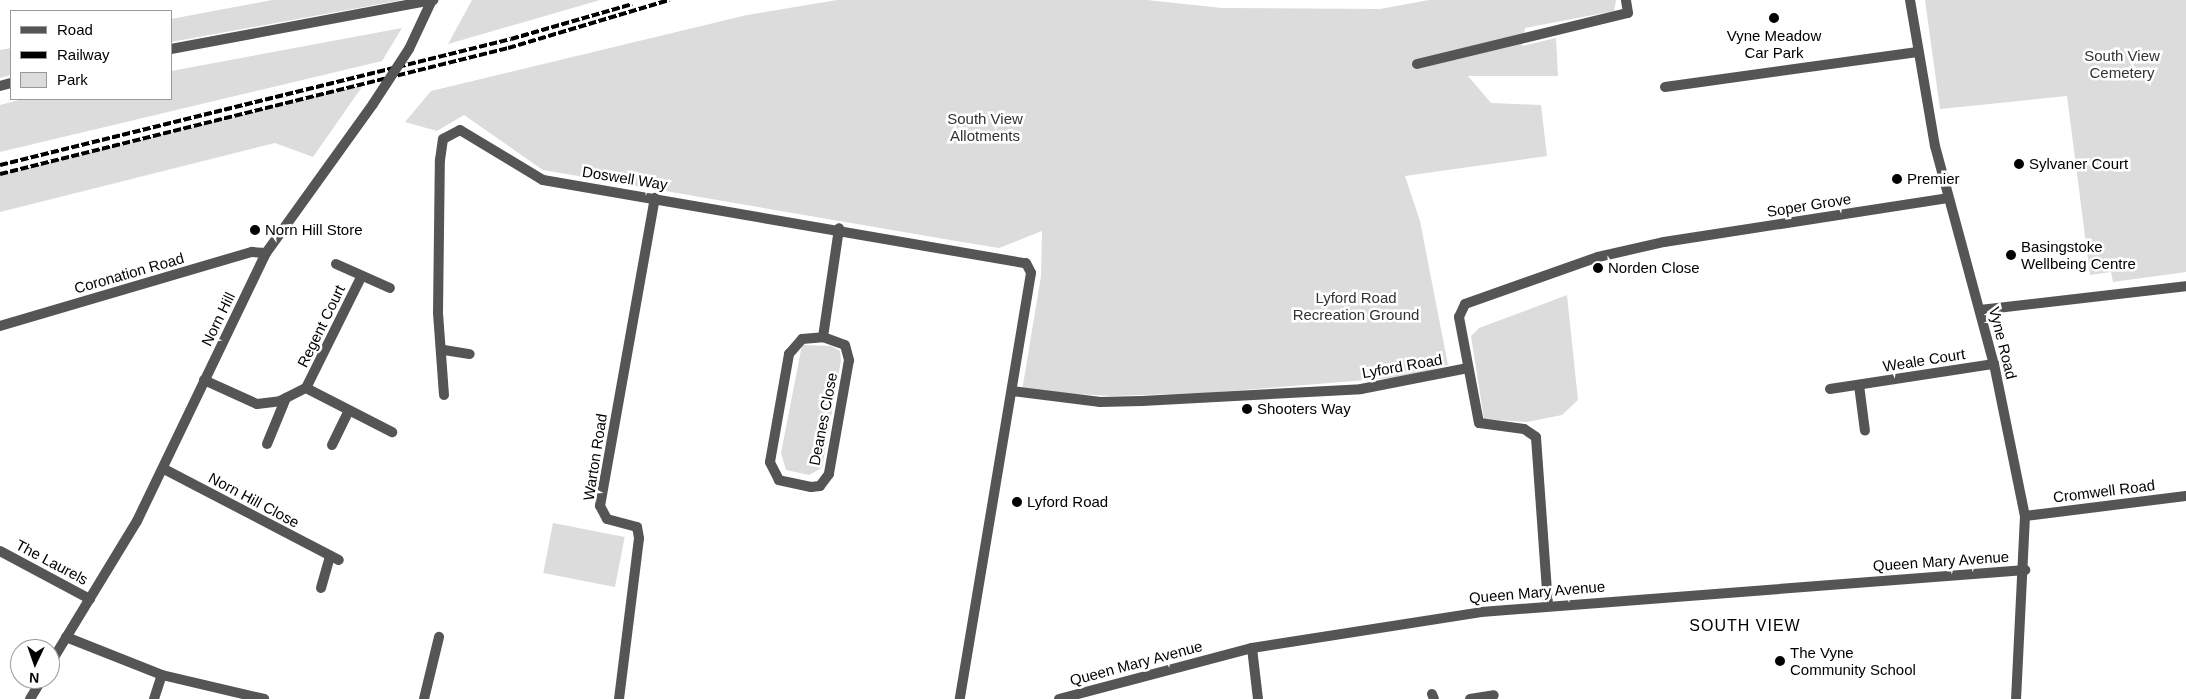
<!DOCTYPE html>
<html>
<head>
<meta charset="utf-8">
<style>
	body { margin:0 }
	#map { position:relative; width:2186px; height:699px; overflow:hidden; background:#fff; font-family:Arial,sans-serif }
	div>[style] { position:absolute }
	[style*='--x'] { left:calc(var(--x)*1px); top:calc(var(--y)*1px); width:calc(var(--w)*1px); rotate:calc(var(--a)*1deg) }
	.green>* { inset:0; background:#dcdcdc; transform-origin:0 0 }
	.minor>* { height:10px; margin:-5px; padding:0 5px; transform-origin:5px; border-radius:5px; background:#555 }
	.tertiary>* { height:10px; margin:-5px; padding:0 5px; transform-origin:5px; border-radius:5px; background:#555 }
	.rail>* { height:4px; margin-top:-2px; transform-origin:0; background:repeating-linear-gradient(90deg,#000 0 8px,transparent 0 10.5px) }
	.minor-bridge>* { height:10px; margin:-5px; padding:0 5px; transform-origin:5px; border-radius:5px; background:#555 }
	.dots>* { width:14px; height:14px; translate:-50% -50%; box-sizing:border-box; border:2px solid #fff; border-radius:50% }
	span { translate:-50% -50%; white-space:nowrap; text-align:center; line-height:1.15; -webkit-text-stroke:5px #fff; paint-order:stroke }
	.poi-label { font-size:15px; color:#000 }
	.left { translate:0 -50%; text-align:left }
	.park-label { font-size:15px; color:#333 }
	.street-label { font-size:15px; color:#000 }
	.neighbourhood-label { font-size:16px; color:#000; letter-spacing:1px }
	.legend { position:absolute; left:10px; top:10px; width:162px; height:90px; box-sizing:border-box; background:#fff; border:1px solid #999; margin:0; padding:6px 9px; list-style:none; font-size:15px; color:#000 }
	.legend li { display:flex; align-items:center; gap:10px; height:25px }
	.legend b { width:25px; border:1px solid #999 }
	.north { position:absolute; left:10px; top:639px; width:50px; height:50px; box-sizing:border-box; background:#fff; border:1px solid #999; border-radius:50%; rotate:183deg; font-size:14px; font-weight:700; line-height:20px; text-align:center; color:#000 }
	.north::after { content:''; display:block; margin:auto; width:18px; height:22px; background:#000; clip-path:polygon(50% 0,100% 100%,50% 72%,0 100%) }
</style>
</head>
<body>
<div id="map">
	<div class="green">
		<div style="clip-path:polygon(272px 0,402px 0,171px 42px,171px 19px)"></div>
		<div style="clip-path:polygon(472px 0,600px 0,448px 44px)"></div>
		<div style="clip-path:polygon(837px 0,1147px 0,1222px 8px,1380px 9px,1429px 0,1616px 0,1614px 11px,1525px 28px,1522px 46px,1556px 38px,1558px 76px,1468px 76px,1491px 103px,1541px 105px,1547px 156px,1405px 176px,1420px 221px,1448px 365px,1405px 377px,1206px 393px,1112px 396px,1022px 391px,1041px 276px,1042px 231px,999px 248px,962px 242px,543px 170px,464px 115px,437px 131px,405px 122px,431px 91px,747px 15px)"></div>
		<div style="clip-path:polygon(1925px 0,2186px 0,2186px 272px,2113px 282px,2111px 272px,2090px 275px,2067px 96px,1940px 109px)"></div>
		<div style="clip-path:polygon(402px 28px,382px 61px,0 152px,0 105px,23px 99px,171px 99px,171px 71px)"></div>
		<div style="clip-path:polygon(11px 48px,11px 75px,0 78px,0 50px)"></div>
		<div style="clip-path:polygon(364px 84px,313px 157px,275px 143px,0 212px,0 174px)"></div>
		<div style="clip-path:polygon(1567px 295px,1578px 400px,1562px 415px,1527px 422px,1484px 419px,1471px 336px,1479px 328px)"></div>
		<div style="clip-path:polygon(802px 345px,831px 346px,840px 351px,841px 360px,822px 468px,809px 475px,786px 470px,781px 453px)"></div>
		<div style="left:553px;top:523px;width:73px;height:51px;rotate:11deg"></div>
	</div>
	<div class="minor">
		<div style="--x:1910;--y:0;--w:148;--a:80.3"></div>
		<div style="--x:1935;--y:146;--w:226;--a:74.9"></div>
		<div style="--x:1994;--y:364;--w:155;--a:78.5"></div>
		<div style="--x:2025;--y:516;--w:183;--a:92.8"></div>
		<div style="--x:409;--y:49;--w:54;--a:-64.9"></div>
		<div style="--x:1417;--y:64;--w:217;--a:-13.6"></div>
		<div style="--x:1628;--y:13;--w:13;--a:-99"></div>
		<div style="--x:1665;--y:87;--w:255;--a:-7.9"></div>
		<div style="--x:336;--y:264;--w:59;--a:24"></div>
		<div style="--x:1980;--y:310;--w:207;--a:-6.6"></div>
		<div style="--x:0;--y:326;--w:263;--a:-16.4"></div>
		<div style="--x:252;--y:252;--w:14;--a:4"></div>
		<div style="--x:823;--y:337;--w:23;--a:20"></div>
		<div style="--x:845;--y:345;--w:16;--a:75"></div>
		<div style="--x:849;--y:360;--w:116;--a:100"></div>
		<div style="--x:829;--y:474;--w:15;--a:127"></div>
		<div style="--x:820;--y:486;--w:9;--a:174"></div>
		<div style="--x:811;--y:487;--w:33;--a:-168"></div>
		<div style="--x:779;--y:480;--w:20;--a:-117"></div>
		<div style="--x:770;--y:462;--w:110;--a:-80"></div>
		<div style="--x:789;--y:354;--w:20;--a:-49"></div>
		<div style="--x:802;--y:339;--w:21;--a:-5"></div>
		<div style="--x:823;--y:337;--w:110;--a:-81.6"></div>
		<div style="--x:444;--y:350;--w:26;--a:9"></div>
		<div style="--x:204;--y:380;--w:58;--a:24.4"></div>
		<div style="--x:257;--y:404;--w:23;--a:-7"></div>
		<div style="--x:280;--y:401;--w:29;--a:-27"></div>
		<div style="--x:306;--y:388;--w:97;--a:27.1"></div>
		<div style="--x:1859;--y:385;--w:46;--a:82.6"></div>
		<div style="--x:306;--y:388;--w:124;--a:-63.6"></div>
		<div style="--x:1830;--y:389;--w:166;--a:-8.7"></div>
		<div style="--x:1012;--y:391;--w:89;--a:7.1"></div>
		<div style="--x:1100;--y:402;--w:42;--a:-1.4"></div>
		<div style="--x:1142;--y:401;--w:219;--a:-3.1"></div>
		<div style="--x:1361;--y:389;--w:109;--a:-11.1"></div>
		<div style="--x:444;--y:395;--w:82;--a:-94.2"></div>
		<div style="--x:438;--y:313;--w:153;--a:-89.3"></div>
		<div style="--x:440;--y:160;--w:21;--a:-82"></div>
		<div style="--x:443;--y:139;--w:19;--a:-28"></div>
		<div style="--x:460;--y:130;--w:97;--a:31.1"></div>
		<div style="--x:543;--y:180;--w:490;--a:9.8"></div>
		<div style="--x:1026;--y:263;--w:11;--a:63"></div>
		<div style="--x:1031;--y:273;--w:432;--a:99.5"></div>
		<div style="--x:267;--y:444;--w:50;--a:-67.6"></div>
		<div style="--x:332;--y:445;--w:37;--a:-64"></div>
		<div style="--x:164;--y:469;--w:197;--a:27.5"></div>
		<div style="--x:2025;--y:516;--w:162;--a:-7.1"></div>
		<div style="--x:0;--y:551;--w:102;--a:28.1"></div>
		<div style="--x:321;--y:588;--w:32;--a:-74"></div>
		<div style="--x:1548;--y:605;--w:168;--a:-94.1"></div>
		<div style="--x:1536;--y:437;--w:14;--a:-146"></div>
		<div style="--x:1524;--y:429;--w:45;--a:-172.4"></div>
		<div style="--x:1479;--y:423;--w:108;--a:-100.7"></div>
		<div style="--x:1459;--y:317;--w:14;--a:-65"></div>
		<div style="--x:1465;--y:304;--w:141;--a:-19.5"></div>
		<div style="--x:1598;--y:257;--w:68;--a:-12.8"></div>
		<div style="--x:1664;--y:242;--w:287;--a:-8.8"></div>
		<div style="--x:66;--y:637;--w:103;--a:21.6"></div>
		<div style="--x:162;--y:675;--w:105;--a:13.2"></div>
		<div style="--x:1252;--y:648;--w:51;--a:83.3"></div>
		<div style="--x:50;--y:664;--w:167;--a:-58.7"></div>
		<div style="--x:137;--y:521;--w:297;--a:-64.3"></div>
		<div style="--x:266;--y:253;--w:183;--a:-54.3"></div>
		<div style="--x:1432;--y:694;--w:5;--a:68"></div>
		<div style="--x:30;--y:699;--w:23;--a:-59"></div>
		<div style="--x:154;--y:699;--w:25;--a:-72"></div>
		<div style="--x:424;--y:699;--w:64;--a:-76.4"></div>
		<div style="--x:619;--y:699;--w:162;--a:-82.9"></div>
		<div style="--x:639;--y:538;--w:11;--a:-100"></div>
		<div style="--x:637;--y:527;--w:31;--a:-165"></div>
		<div style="--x:607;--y:519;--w:15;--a:-118"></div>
		<div style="--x:600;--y:506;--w:313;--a:-79.9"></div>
		<div style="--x:1059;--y:699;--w:200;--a:-14.8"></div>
		<div style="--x:1252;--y:648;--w:232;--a:-8.9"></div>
		<div style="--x:1481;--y:612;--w:546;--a:-4.41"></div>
		<div style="--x:1470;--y:699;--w:24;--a:-9"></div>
	</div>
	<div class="tertiary">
		<div style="--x:171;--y:49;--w:267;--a:-10.6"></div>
		<div style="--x:0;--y:86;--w:11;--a:-15"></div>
	</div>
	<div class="rail">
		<div style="--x:0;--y:165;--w:526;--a:-13.85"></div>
		<div style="--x:511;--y:39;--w:126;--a:-16.1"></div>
		<div style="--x:0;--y:174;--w:523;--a:-13.93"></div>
		<div style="--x:508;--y:48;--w:168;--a:-16.6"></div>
	</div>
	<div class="minor-bridge">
		<div style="--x:373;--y:104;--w:66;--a:-56.8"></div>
	</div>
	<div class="dots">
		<div style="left:1774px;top:18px;background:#000"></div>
		<div style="left:2019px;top:164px;background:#000"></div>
		<div style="left:1897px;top:179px;background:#000"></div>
		<div style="left:255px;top:230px;background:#000"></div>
		<div style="left:2011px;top:255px;background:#000"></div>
		<div style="left:1598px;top:268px;background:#000"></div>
		<div style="left:1247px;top:409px;background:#000"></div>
		<div style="left:1017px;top:502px;background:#000"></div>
		<div style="left:1780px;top:661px;background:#000"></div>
	</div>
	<div class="poi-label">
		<span style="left:1774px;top:44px">Vyne Meadow<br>Car Park</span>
		<span class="left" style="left:2029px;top:164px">Sylvaner Court</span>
		<span class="left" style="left:1907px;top:179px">Premier</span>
		<span class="left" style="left:265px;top:230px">Norn Hill Store</span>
		<span class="left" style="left:2021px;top:255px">Basingstoke<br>Wellbeing Centre</span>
		<span class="left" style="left:1608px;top:268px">Norden Close</span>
		<span class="left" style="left:1257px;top:409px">Shooters Way</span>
		<span class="left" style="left:1027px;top:502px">Lyford Road</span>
		<span class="left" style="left:1790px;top:661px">The Vyne<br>Community School</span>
	</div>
	<div class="park-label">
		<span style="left:2122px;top:64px">South View<br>Cemetery</span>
		<span style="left:985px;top:127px">South View<br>Allotments</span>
		<span style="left:1356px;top:306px">Lyford Road<br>Recreation Ground</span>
	</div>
	<div class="street-label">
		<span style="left:625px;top:178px;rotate:9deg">Doswell Way</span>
		<span style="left:1809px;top:205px;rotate:-9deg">Soper Grove</span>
		<span style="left:129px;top:273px;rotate:-16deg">Coronation Road</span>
		<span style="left:218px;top:319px;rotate:-64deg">Norn Hill</span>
		<span style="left:321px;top:326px;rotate:-64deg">Regent Court</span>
		<span style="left:2003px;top:343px;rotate:76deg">Vyne Road</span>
		<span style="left:1924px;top:360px;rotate:-9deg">Weale Court</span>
		<span style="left:1402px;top:366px;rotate:-10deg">Lyford Road</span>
		<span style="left:823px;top:419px;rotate:-79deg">Deanes Close</span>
		<span style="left:595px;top:457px;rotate:-81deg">Warton Road</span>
		<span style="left:2104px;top:491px;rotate:-7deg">Cromwell Road</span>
		<span style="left:254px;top:500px;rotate:28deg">Norn Hill Close</span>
		<span style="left:1941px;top:561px;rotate:-4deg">Queen Mary Avenue</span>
		<span style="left:52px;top:562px;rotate:28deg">The Laurels</span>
		<span style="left:1537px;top:592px;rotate:-5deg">Queen Mary Avenue</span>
		<span style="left:1136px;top:663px;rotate:-15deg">Queen Mary Avenue</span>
	</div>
	<div class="neighbourhood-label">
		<span style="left:1745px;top:626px">SOUTH VIEW</span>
	</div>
	<ul class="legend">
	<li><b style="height:6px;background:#555"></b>Road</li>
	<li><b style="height:6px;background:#000"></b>Railway</li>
	<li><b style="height:14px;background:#dcdcdc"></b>Park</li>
	</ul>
	<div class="north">N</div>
</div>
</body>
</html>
